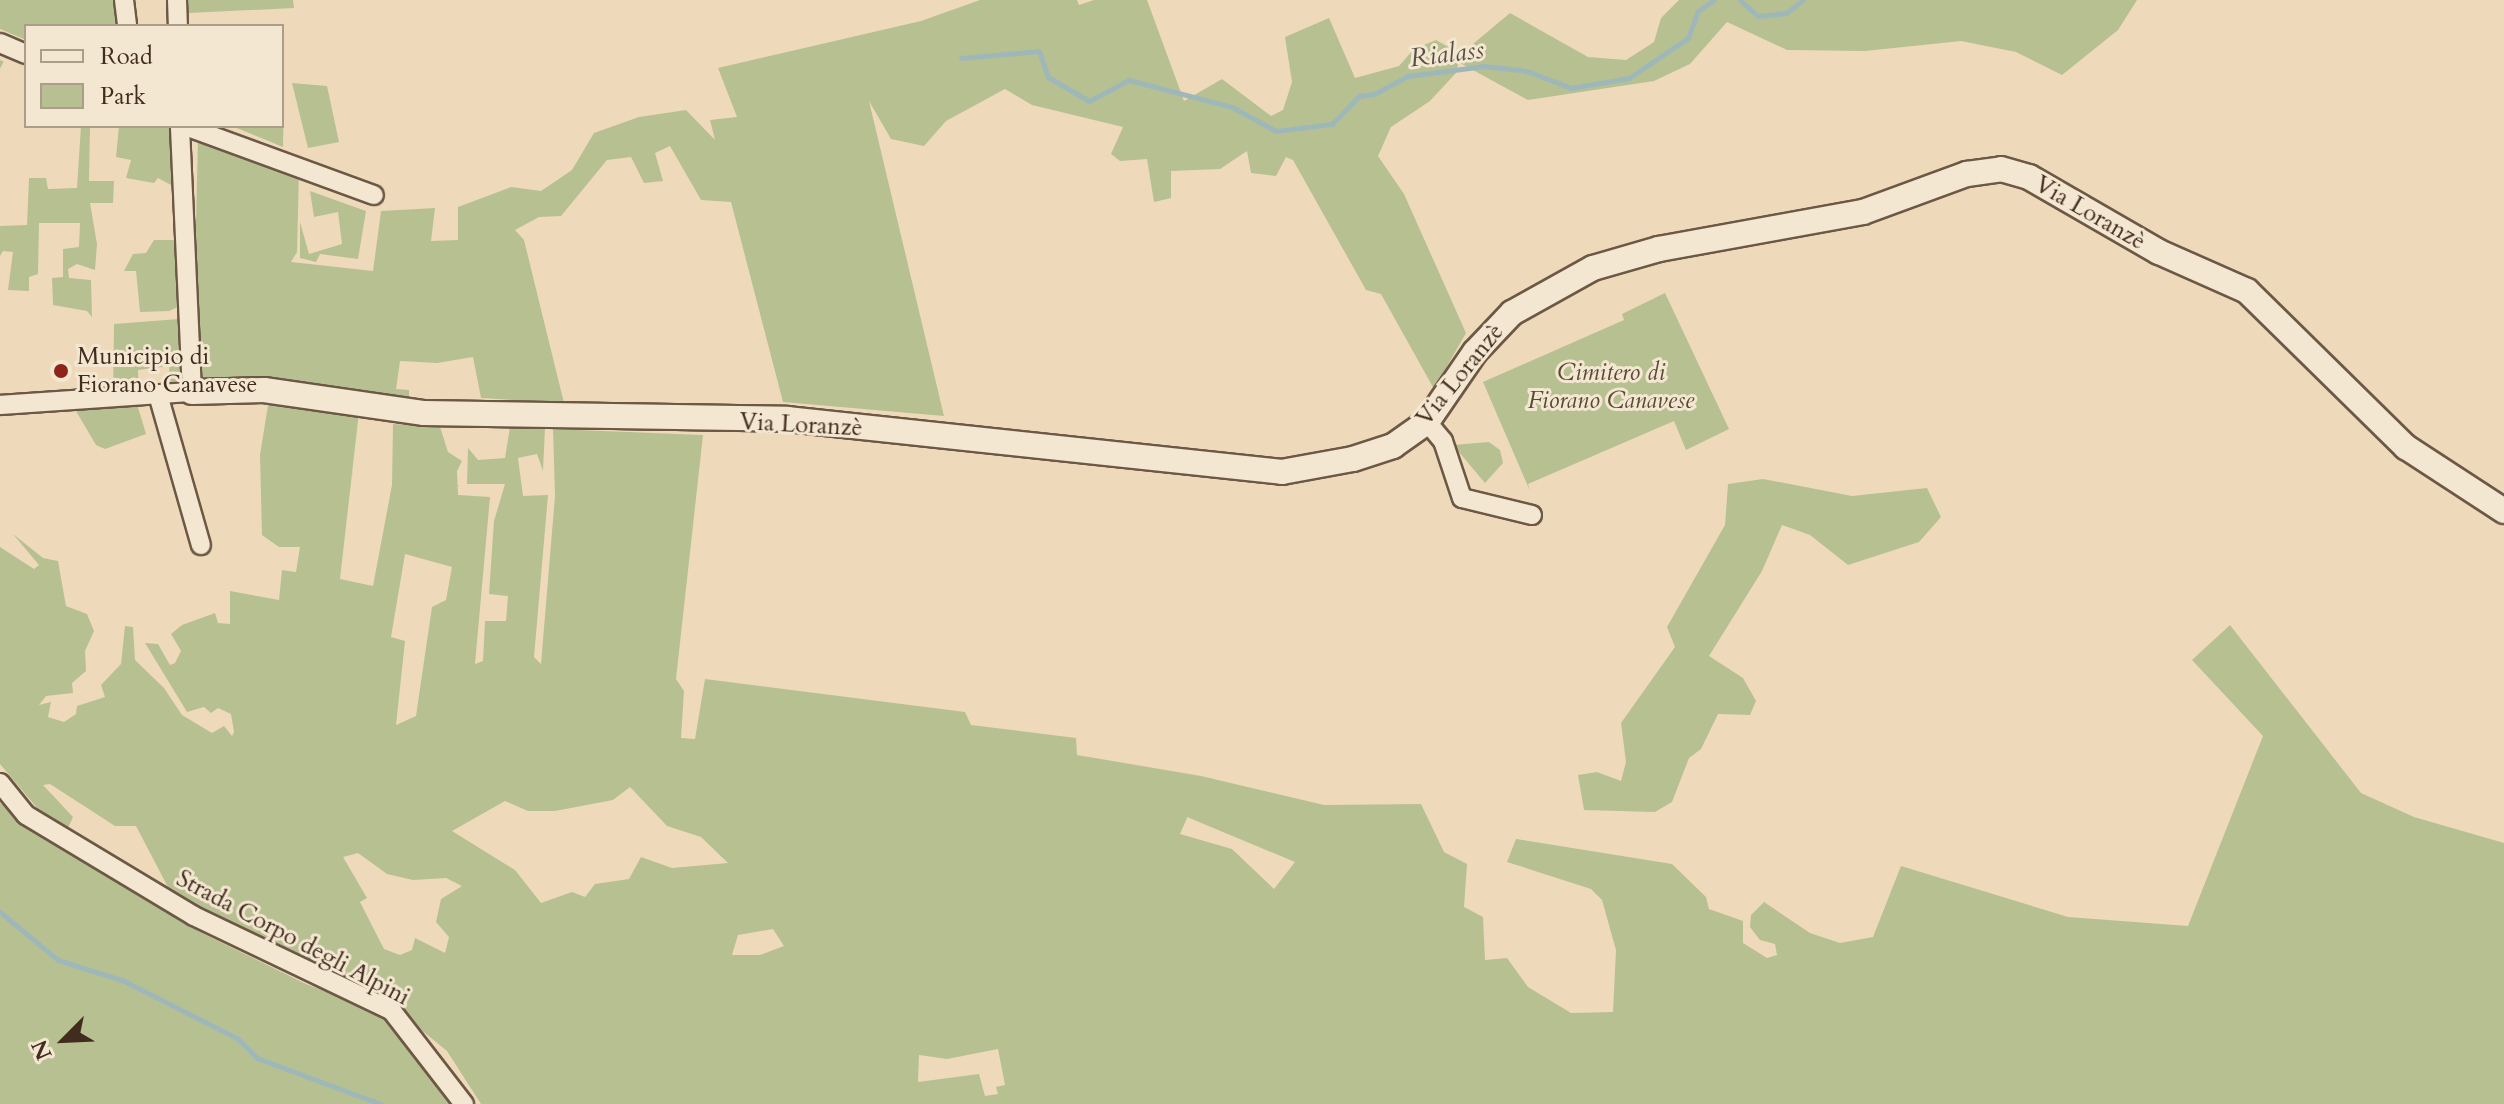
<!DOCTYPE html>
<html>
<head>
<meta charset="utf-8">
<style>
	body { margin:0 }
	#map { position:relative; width:2504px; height:1104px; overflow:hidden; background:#eedaba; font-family:Cardo,serif }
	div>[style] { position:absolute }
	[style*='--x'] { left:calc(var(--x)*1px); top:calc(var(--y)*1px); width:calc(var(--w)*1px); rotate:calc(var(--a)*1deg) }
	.green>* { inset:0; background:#b7c091; transform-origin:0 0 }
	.stream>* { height:5px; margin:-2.5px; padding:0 2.5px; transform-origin:2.5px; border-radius:2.5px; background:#9eb8ba }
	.roads { filter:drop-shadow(2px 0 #6c5845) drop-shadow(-2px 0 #6c5845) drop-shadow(0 2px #6c5845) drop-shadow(0 -2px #6c5845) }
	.minor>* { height:18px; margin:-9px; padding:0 9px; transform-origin:9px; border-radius:9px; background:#f4e7d2 }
	.tertiary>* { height:24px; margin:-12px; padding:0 12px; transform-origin:12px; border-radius:12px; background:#f4e7d2 }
	.dots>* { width:22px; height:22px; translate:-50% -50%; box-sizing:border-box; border:4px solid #f4e7d2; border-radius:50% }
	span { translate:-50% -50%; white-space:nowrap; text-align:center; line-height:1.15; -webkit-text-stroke:6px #f4e7d2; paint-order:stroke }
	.street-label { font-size:24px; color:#412c1e }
	.poi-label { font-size:24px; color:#412c1e }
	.left { translate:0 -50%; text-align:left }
	.park-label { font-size:24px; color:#594a35; font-style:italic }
	.water-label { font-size:26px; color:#584f45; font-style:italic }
	.legend { position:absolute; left:24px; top:24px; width:260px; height:104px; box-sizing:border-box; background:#f4e7d2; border:2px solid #ac9c8a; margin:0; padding:10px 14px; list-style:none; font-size:24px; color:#412c1e }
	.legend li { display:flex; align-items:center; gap:16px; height:40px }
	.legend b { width:40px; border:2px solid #ac9c8a }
	.north { position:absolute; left:24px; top:1000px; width:80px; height:80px; -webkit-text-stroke:6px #f4e7d2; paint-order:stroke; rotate:246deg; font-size:22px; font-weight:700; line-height:32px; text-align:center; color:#412c1e }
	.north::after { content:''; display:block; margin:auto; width:28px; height:36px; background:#412c1e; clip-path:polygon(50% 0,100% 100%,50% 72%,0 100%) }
</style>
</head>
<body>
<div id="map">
	<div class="green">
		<div style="clip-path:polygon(0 0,122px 0,125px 26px,26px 26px,26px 40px,0 29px)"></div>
		<div style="clip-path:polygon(188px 0,293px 0,294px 8px,188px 13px)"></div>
		<div style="clip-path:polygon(980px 0,1077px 0,1079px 5px,1094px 0,1147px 0,1184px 101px,1222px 79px,1271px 116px,1283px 110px,1292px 82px,1285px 37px,1329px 18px,1355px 78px,1399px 66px,1414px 49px,1436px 40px,1461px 54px,1510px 13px,1588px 57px,1626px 60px,1654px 42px,1661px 18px,1679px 0,2137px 0,2118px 30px,2062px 75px,2016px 52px,1961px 41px,1865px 51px,1787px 50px,1727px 22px,1690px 64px,1654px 81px,1528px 100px,1460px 63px,1460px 57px,1456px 73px,1430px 101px,1391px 127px,1378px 156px,1404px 194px,1466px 333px,1434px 389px,1381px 294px,1366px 290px,1293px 160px,1286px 157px,1276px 176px,1251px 173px,1247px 151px,1220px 169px,1171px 171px,1171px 198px,1154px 202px,1147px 159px,1120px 161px,1111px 154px,1123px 127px,1032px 105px,1005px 89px,946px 121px,924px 146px,891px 139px,869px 101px,944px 416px,783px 402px,731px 202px,701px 200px,670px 146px,655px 153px,663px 181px,644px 183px,631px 157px,607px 160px,561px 216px,539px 217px,515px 230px,524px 240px,564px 403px,481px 398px,473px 357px,437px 363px,400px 361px,396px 389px,409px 390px,409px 403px,200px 387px,195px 267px,198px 138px,299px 171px,297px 252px,291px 262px,373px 271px,381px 211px,435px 208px,431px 241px,458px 240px,458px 207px,511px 187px,541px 191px,572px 170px,594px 133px,639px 117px,686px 110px,715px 140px,710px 120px,737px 117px,718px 68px,921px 21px)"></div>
		<div style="left:0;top:60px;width:4px;height:116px;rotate:27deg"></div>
		<div style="clip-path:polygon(292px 83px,327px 86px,339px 142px,308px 148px)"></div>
		<div style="clip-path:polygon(284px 100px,283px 147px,232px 126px,282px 126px)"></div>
		<div style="clip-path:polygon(81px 126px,90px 126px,89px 181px,114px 181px,113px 203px,90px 203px,97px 244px,95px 270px,77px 264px,68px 269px,69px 278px,91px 280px,92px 317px,87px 311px,53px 305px,52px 278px,63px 277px,63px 249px,79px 247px,80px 223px,39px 223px,38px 274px,29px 277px,29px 291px,8px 290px,13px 252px,3px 251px,0 256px,0 226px,27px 225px,29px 178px,46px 178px,48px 189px,77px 188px)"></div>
		<div style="clip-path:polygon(119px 126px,173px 126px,171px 185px,158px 178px,154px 183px,126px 178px,131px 160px,116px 157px)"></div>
		<div style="clip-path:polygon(310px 191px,366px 211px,358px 259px,320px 254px,316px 262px,300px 258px,300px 222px,309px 254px,342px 244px,338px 212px,314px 217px)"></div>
		<div style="clip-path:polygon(154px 240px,177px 240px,180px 297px,178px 307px,169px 311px,140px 312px,136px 271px,124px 271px,133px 254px,146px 253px)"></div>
		<div style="clip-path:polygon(1665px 293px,1729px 429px,1686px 450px,1674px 421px,1528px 484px,1530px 491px,1483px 382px,1624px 320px,1622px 314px)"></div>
		<div style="clip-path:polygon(179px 319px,181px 387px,171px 389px,169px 366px,138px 370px,139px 393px,113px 396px,114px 324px)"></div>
		<div style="clip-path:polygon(evenodd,269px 399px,359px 412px,340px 579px,373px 586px,392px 485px,393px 424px,440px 427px,448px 452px,462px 461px,457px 471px,458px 495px,490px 497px,475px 664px,483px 661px,485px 621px,506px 621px,508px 596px,489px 594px,494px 521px,505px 484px,467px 484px,468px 448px,478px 460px,505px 458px,510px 427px,545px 428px,543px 471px,537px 454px,518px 458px,523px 496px,548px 495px,534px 657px,541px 664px,555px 496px,553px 429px,703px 435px,676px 679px,684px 691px,681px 738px,695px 739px,705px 679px,965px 712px,971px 725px,1076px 738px,1077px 755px,1201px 776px,1324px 805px,1421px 804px,1444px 852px,1467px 864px,1464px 907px,1483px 917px,1485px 960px,1507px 958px,1528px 987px,1571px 1013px,1613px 1012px,1616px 950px,1602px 900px,1591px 889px,1507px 862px,1516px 839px,1672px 864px,1706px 897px,1709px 909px,1743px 921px,1743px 943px,1767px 958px,1777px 955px,1775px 944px,1760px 940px,1750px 927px,1751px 915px,1764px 902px,1810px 933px,1840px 943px,1873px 937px,1901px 866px,2068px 917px,2188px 926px,2263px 736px,2192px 660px,2230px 625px,2361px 793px,2414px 817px,2504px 843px,2504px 1104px,481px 1104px,447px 1051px,386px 1001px,246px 937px,171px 893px,136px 826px,115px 826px,50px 784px,43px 785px,73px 817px,67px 830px,43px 815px,0 764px,0 547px,34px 569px,39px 565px,13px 534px,43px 558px,58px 561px,66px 606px,87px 614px,94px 631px,85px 651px,86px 671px,72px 683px,73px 693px,46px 696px,39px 705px,51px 702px,48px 717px,64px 722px,76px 714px,77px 706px,105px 697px,101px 685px,121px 664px,125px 626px,133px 627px,135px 660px,164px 688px,182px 715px,212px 733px,224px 726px,232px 736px,234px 732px,231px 714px,218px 708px,211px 713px,204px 707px,187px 712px,145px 643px,158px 644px,170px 665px,175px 663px,181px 651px,171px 634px,182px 625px,215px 613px,218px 623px,230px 624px,230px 591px,279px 600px,282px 570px,296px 572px,300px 547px,279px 547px,262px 535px,260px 455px,269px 399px,405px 554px,452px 567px,446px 600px,432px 607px,416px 716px,396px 725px,405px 641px,391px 637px,405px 554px,269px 399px,630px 787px,667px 826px,701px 837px,728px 863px,672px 868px,641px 857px,629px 879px,595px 884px,585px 897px,572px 892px,541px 903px,515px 870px,452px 831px,505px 801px,528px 811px,555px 811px,613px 800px,630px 787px,269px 399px,1187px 818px,1187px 817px,1295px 862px,1274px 889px,1232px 849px,1180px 834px,1187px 818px,269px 399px,358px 853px,387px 874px,413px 880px,446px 878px,462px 886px,441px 899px,436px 922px,449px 937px,445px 953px,415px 938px,412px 950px,400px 955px,384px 949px,360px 902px,367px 898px,343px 857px,358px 853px,269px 399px,773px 929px,784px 946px,760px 955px,732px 955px,738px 935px,773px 929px,269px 399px,998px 1049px,1005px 1085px,996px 1087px,998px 1094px,985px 1096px,979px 1074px,918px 1082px,919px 1055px,947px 1059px,998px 1049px)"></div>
		<div style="clip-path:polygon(137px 404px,146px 434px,105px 449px,96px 445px,73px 406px)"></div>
		<div style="clip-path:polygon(1489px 442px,1500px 450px,1503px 463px,1485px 483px,1453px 445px)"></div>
		<div style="clip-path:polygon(1763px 479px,1852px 496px,1927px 488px,1941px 517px,1919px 542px,1848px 565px,1810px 535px,1782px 525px,1762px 571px,1709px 656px,1743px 678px,1756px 701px,1750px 715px,1718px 714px,1701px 749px,1689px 758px,1672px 802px,1655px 812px,1584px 810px,1578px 775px,1597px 772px,1621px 781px,1626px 762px,1621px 723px,1675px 647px,1667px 627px,1725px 525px,1728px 484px)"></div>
		<div style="clip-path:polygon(0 803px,48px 839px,200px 932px,306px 984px,374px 1010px,411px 1043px,454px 1104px,0 1104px)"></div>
	</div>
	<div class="stream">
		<div style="--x:1740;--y:0;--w:24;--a:42"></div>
		<div style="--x:1758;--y:16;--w:28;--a:-6"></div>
		<div style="--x:1786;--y:13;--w:21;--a:-37"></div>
		<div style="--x:961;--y:58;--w:78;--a:-5.1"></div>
		<div style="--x:1039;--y:51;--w:28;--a:71"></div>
		<div style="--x:1048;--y:77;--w:48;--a:30.3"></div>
		<div style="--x:1089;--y:101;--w:45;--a:-27.7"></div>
		<div style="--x:1129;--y:80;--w:106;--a:14.7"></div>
		<div style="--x:1232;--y:107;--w:50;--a:28.6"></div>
		<div style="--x:1276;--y:131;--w:56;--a:-7.1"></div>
		<div style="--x:1332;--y:124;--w:39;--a:-46"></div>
		<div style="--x:1359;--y:96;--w:15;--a:-8"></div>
		<div style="--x:1374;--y:94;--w:38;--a:-28"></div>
		<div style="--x:1408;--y:76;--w:77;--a:-7.5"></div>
		<div style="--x:1484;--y:66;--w:43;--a:6.6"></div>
		<div style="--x:1527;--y:71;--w:47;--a:21.1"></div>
		<div style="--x:1571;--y:88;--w:59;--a:-9.8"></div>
		<div style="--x:1629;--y:78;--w:71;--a:-34.1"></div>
		<div style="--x:1688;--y:38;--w:29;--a:-70"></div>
		<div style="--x:1698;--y:11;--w:19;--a:-35"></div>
		<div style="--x:0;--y:912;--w:75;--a:39.6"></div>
		<div style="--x:58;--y:960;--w:67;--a:17.4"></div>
		<div style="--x:122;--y:980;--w:129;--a:26.8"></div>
		<div style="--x:237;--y:1038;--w:28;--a:45"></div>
		<div style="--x:257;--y:1058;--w:132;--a:20.4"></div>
	</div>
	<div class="roads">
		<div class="minor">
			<div style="--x:124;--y:0;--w:26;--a:83"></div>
			<div style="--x:177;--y:0;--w:26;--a:88"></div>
			<div style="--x:0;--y:43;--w:28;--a:23"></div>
			<div style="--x:185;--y:126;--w:201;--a:20.1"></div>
			<div style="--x:159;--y:398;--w:153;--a:74.1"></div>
			<div style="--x:0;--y:405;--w:192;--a:-3.9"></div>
			<div style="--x:192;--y:392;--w:266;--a:-92.6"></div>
			<div style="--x:1427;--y:422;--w:25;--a:50"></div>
			<div style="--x:1443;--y:441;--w:60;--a:71.6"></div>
			<div style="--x:1462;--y:498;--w:72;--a:13.7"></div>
			<div style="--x:0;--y:783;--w:41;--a:50.9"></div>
			<div style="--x:26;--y:815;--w:196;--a:31"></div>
			<div style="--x:194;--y:916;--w:220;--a:25.6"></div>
			<div style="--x:392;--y:1011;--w:118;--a:52.3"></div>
		</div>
		<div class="tertiary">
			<div style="--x:192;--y:392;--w:72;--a:-1.6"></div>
			<div style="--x:264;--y:390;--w:162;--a:8.2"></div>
			<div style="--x:424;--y:413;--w:363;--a:0.9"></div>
			<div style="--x:787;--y:419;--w:498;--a:6.1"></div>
			<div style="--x:1282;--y:472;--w:72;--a:-10.4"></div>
			<div style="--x:1353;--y:459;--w:42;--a:-18"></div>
			<div style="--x:1393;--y:446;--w:42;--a:-35.2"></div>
			<div style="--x:1427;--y:422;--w:85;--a:-55.6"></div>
			<div style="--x:1475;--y:352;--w:54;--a:-46.5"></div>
			<div style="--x:1512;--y:313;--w:93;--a:-29.1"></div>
			<div style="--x:1593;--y:268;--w:69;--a:-16.1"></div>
			<div style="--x:1659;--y:249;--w:207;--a:-10.3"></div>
			<div style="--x:1863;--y:212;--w:111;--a:-20.1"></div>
			<div style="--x:1967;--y:174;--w:34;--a:-8"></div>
			<div style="--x:2001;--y:169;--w:29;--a:16"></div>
			<div style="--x:2029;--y:177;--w:150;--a:30"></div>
			<div style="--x:2159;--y:252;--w:96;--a:23.9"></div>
			<div style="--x:2247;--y:291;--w:223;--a:44.5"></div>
			<div style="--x:2406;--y:447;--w:117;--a:33.1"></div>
		</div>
	</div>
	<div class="dots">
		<div style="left:61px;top:371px;background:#8f2418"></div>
	</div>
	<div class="street-label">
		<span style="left:2090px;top:213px;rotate:30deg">Via Loranzè</span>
		<span style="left:1460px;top:375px;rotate:-51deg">Via Loranzè</span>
		<span style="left:801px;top:425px;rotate:3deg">Via Loranzè</span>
		<span style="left:293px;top:938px;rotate:28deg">Strada Corpo degli Alpini</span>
	</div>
	<div class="poi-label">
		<span class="left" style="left:77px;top:371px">Municipio di<br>Fiorano Canavese</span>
	</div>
	<div class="park-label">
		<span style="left:1611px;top:387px">Cimitero di<br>Fiorano Canavese</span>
	</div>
	<div class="water-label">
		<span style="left:1447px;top:54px;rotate:-7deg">Rialass</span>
	</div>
	<ul class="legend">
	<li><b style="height:10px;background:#f4e7d2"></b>Road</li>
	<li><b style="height:22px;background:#b7c091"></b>Park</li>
	</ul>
	<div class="north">N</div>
</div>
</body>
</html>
